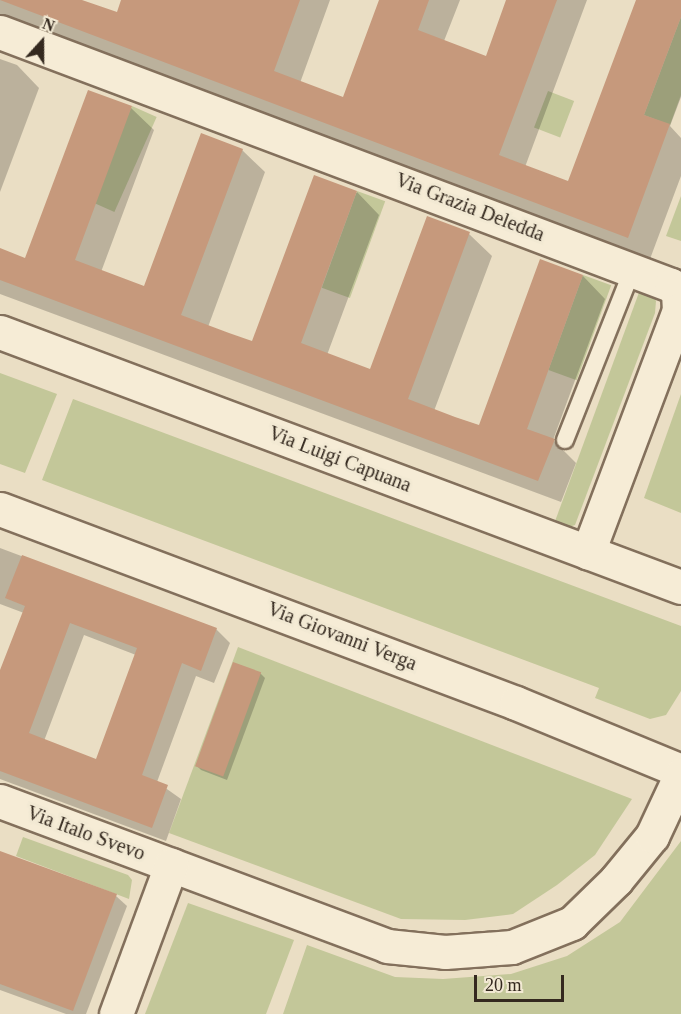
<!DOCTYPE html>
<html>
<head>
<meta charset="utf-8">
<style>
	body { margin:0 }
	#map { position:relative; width:681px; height:1014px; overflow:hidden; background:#eadec4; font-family:Georgia,serif }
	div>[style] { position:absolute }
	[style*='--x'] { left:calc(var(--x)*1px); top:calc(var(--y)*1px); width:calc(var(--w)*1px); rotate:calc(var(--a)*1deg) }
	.green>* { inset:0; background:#c3c799; transform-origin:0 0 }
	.shadow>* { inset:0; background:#0003 }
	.building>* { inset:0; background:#c6997c; transform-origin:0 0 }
	.roads { filter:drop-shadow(2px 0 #83705c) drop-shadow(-2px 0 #83705c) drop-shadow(0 2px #83705c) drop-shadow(0 -2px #83705c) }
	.lane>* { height:16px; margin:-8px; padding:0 8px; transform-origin:8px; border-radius:8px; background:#f6ecd6 }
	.street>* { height:33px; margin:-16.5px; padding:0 16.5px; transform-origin:16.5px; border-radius:16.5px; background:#f6ecd6 }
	span { translate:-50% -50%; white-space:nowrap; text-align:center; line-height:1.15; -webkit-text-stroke:6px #f2e9d3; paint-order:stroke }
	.street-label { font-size:20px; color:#34291f }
	.north { position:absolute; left:12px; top:12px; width:60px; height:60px; -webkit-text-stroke:4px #f2e9d3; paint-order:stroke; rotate:21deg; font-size:16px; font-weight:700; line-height:24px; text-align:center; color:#34291f }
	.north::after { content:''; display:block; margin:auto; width:21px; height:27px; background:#34291f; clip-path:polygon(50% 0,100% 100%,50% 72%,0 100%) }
	.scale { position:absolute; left:474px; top:975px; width:90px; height:27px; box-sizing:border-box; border:3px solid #34291f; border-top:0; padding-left:8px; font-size:18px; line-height:21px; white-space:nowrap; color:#34291f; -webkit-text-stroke:4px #f2e9d3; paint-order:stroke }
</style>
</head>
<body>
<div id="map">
	<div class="green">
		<div style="clip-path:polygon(681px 17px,681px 95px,670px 125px,644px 115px)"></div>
		<div style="left:548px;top:91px;width:28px;height:39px;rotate:21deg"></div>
		<div style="left:132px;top:106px;width:27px;height:104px;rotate:24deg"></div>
		<div style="left:357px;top:191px;width:30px;height:103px;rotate:20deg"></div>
		<div style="clip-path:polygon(681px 196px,681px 241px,666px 236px)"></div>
		<div style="left:583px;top:275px;width:30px;height:101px;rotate:20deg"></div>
		<div style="clip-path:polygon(641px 287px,650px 291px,656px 301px,655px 313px,575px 525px,566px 528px,554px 524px)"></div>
		<div style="clip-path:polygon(0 373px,57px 394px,25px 473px,0 464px)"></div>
		<div style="clip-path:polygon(681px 394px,681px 513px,644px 498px)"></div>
		<div style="clip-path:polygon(73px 399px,681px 626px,681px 691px,666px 715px,650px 719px,595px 698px,599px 688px,42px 480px)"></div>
		<div style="clip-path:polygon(238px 647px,632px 799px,595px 855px,557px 885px,513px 914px,465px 920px,401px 919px,169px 833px)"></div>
		<div style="clip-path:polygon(23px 837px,128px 875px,132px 880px,129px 899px,16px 856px)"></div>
		<div style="clip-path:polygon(681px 841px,681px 1014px,283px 1014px,307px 945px,395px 977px,443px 979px,511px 974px,567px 956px,620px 922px)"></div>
		<div style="clip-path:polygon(188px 903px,294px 940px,266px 1014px,145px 1014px)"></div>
	</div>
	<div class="shadow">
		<div style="clip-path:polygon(0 0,79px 0,118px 14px,123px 0,330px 0,300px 83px,344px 99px,381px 0,460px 0,444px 41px,487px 58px,508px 0,587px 0,525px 167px,569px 183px,637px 0,681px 0,681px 97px,670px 126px,681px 138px,681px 176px,650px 259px,0 17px)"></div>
		<div style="clip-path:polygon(0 59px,17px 65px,39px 88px,0 192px)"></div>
		<div style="clip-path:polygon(89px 92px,131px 108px,154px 130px,101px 272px,144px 288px,242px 150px,265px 172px,208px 327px,253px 343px,357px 192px,379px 215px,327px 355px,370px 371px,469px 234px,492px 256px,434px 411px,480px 426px,541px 261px,583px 276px,605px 299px,553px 440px,576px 463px,561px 502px,0 294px,0 250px,26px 259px)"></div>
		<div style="clip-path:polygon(evenodd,0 548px,216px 629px,230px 643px,214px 683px,196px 676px,157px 782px,181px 799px,166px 841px,0 779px,0 674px,24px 613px,0 604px,0 548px,84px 635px,136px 655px,97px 761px,44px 741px,84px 635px)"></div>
		<div style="clip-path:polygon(260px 673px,265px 678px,227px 780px,201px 770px,196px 765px)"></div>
		<div style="clip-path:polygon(0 868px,116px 896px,127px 906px,86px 1014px,66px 1014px,0 990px)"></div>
	</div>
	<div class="building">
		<div style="clip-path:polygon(0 0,82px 0,117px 12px,121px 0,300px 0,274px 71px,343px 97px,379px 0,429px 0,418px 30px,486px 56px,506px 0,557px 0,499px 155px,568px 181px,636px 0,681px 0,681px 17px,644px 115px,670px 124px,628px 238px)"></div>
		<div style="clip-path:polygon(88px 90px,132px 106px,75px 260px,144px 286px,201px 133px,243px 149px,181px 315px,229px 333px,252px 341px,314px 175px,357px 191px,301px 343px,370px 369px,427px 216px,470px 232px,408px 399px,455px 417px,479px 425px,540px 259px,583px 275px,527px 429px,555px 439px,538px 481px,0 280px,0 248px,25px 258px)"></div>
		<div style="clip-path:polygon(evenodd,22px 555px,217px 628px,201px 671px,182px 663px,142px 775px,168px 785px,152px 828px,0 771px,0 670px,25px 606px,5px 598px,22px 555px,70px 623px,137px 648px,96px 759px,29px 733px,70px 623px)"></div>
		<div style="left:233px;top:662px;width:30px;height:111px;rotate:20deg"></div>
		<div style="clip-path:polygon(0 851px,117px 894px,73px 1011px,0 984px)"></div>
	</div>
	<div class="roads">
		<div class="lane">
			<div style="--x:565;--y:440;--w:185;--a:-68.4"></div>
		</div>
		<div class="street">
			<div style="--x:0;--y:32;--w:717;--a:20.66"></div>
			<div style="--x:671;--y:285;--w:10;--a:45"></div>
			<div style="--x:678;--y:292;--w:18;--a:87"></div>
			<div style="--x:679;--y:310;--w:259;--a:110.6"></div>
			<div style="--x:0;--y:332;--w:727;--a:20.53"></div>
			<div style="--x:0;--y:509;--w:551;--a:20.6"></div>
			<div style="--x:516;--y:703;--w:178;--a:22.4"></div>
			<div style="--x:0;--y:801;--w:413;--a:20.5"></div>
			<div style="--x:387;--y:946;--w:58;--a:5.9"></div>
			<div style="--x:445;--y:952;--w:67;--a:-4.3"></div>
			<div style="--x:512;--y:947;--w:65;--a:-21.8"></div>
			<div style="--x:572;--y:923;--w:62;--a:-44.3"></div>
			<div style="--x:616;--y:880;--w:57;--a:-50.7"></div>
			<div style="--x:652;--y:836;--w:68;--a:-64.9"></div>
			<div style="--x:116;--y:1014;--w:159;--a:-69.7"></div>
		</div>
	</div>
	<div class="street-label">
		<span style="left:470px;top:207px;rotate:21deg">Via Grazia Deledda</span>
		<span style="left:340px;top:459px;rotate:21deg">Via Luigi Capuana</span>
		<span style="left:342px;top:636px;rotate:21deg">Via Giovanni Verga</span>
		<span style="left:86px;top:833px;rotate:20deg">Via Italo Svevo</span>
	</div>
	<div class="north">N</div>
	<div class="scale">20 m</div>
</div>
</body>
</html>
